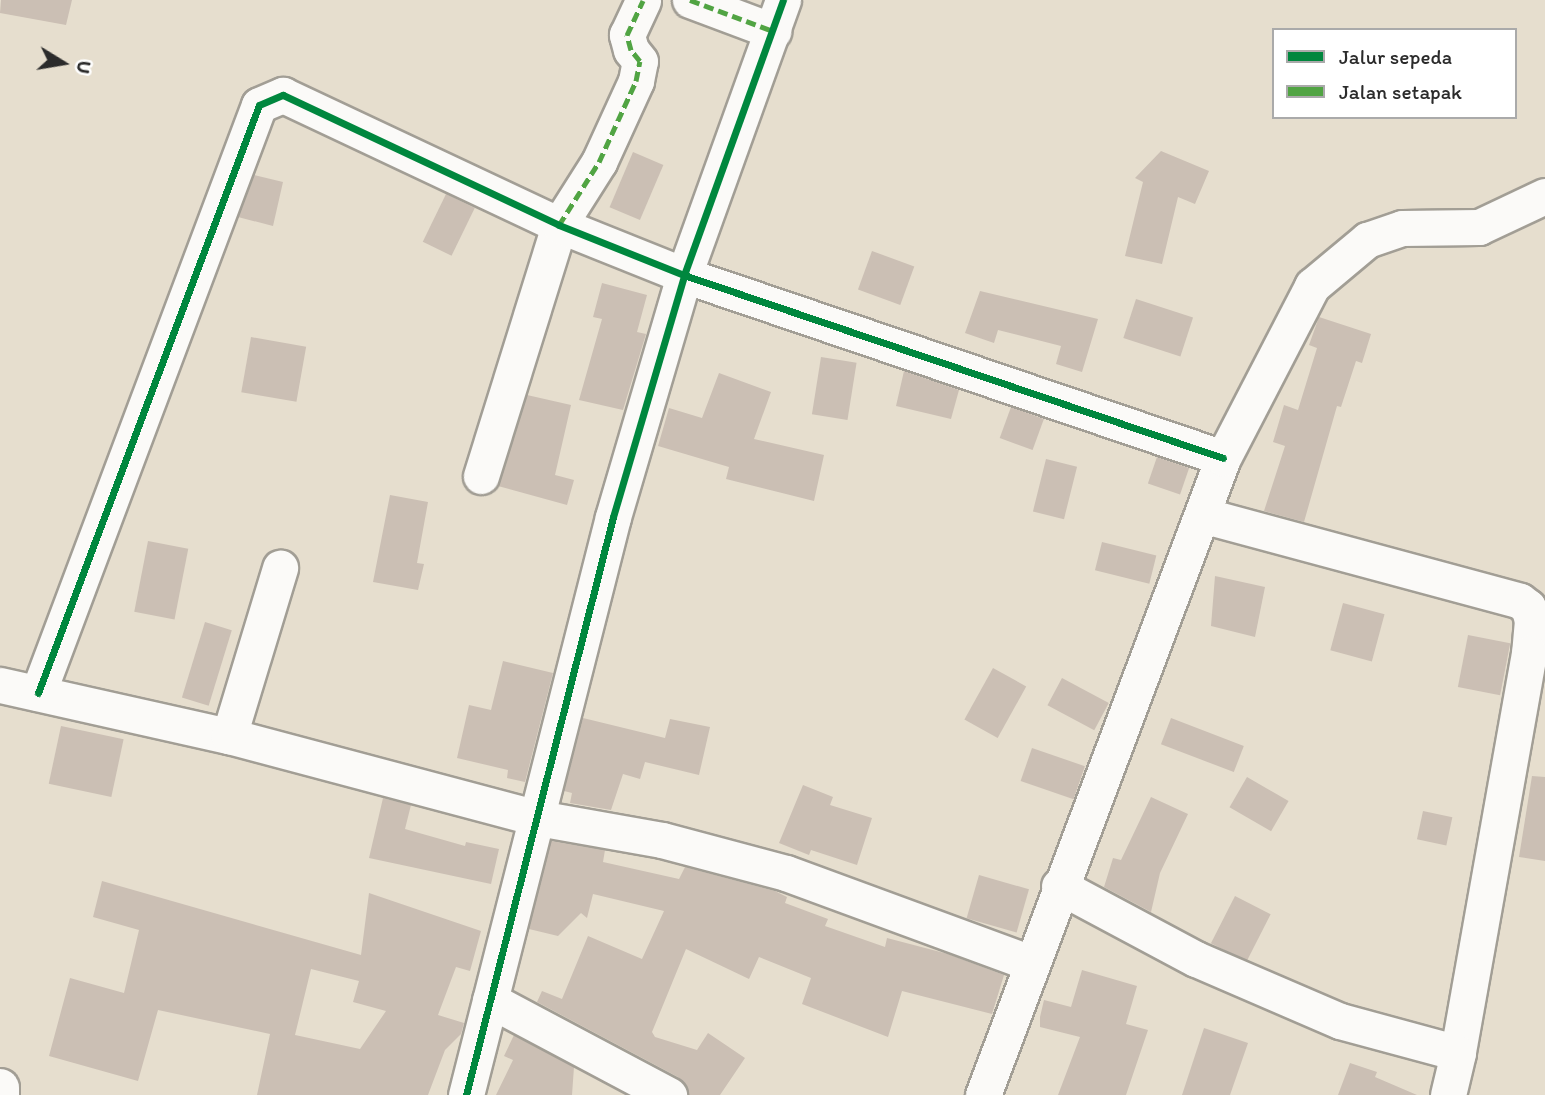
<!DOCTYPE html>
<html>
<head>
<meta charset="utf-8">
<style>
	body { margin:0 }
	#map { position:relative; width:1545px; height:1095px; overflow:hidden; background:#e6dece; font-family:Itim,sans-serif }
	div>[style] { position:absolute }
	[style*='--x'] { left:calc(var(--x)*1px); top:calc(var(--y)*1px); width:calc(var(--w)*1px); rotate:calc(var(--a)*1deg) }
	.building>* { inset:0; background:#cbbfb4; transform-origin:0 0 }
	.roads { filter:drop-shadow(2px 0 #a29e95) drop-shadow(-2px 0 #a29e95) drop-shadow(0 2px #a29e95) drop-shadow(0 -2px #a29e95) }
	.minor>* { height:35px; margin:-17.5px; padding:0 17.5px; transform-origin:17.5px; border-radius:17.5px; background:#fbfaf8 }
	.trunk>* { height:38px; margin:-19px; padding:0 19px; transform-origin:19px; border-radius:19px; background:#fbfaf8 }
	.quiet>* { height:5px; margin-top:-2.5px; transform-origin:0; background:repeating-linear-gradient(90deg,#51a443 0 10px,transparent 0 15px) }
	.cycleway>* { height:7px; margin:-3.5px; padding:0 3.5px; transform-origin:3.5px; border-radius:3.5px; background:#00873e }
	span { translate:-50% -50%; white-space:nowrap; text-align:center; line-height:1.15; -webkit-text-stroke:5px #fff; paint-order:stroke }
	.legend { position:absolute; left:1272px; top:28px; width:245px; height:91px; box-sizing:border-box; background:#fff; border:2px solid #aaa; margin:0; padding:9px 12px; list-style:none; font-size:21px; color:#2b2b2b }
	.legend li { display:flex; align-items:center; gap:14px; height:35px }
	.legend b { width:35px; border:2px solid #aaa }
	.north { position:absolute; left:28px; top:28px; width:70px; height:70px; -webkit-text-stroke:5px #fff; paint-order:stroke; rotate:101deg; font-size:19px; font-weight:700; line-height:28px; text-align:center; color:#2b2b2b }
	.north::after { content:''; display:block; margin:auto; width:24px; height:32px; background:#2b2b2b; clip-path:polygon(50% 0,100% 100%,50% 72%,0 100%) }
</style>
</head>
<body>
<div id="map">
	<div class="building">
		<div style="clip-path:polygon(1px 0,72px 0,66px 25px,0 13px)"></div>
		<div style="clip-path:polygon(1161px 151px,1209px 171px,1195px 204px,1178px 197px,1162px 264px,1125px 256px,1143px 182px,1135px 178px)"></div>
		<div style="left:633px;top:152px;width:33px;height:60px;rotate:23deg"></div>
		<div style="clip-path:polygon(254px 175px,283px 182px,273px 226px,238px 217px)"></div>
		<div style="left:446px;top:194px;width:32px;height:53px;rotate:26deg"></div>
		<div style="left:872px;top:251px;width:45px;height:41px;rotate:20deg"></div>
		<div style="clip-path:polygon(602px 283px,647px 295px,637px 332px,646px 334px,623px 410px,579px 400px,602px 319px,593px 317px)"></div>
		<div style="clip-path:polygon(980px 291px,1098px 319px,1082px 372px,1056px 364px,1061px 346px,998px 330px,994px 343px,965px 333px)"></div>
		<div style="left:1136px;top:299px;width:60px;height:41px;rotate:18deg"></div>
		<div style="clip-path:polygon(1319px 317px,1371px 334px,1362px 363px,1356px 361px,1341px 407px,1337px 406px,1304px 522px,1264px 511px,1285px 446px,1273px 442px,1284px 405px,1298px 410px,1317px 348px,1309px 345px)"></div>
		<div style="left:251px;top:337px;width:56px;height:56px;rotate:10deg"></div>
		<div style="left:821px;top:357px;width:36px;height:58px;rotate:9deg"></div>
		<div style="clip-path:polygon(904px 371px,959px 390px,951px 419px,896px 406px)"></div>
		<div style="clip-path:polygon(719px 373px,771px 392px,754px 439px,824px 455px,814px 501px,726px 479px,729px 467px,658px 446px,669px 408px,702px 418px)"></div>
		<div style="clip-path:polygon(527px 395px,571px 405px,555px 475px,574px 480px,567px 505px,498px 486px)"></div>
		<div style="left:1011px;top:407px;width:35px;height:33px;rotate:20deg"></div>
		<div style="left:1157px;top:457px;width:34px;height:28px;rotate:19deg"></div>
		<div style="left:1046px;top:459px;width:32px;height:54px;rotate:14deg"></div>
		<div style="clip-path:polygon(390px 495px,428px 502px,417px 563px,424px 564px,418px 590px,373px 582px)"></div>
		<div style="left:148px;top:541px;width:41px;height:72px;rotate:11deg"></div>
		<div style="left:1102px;top:542px;width:56px;height:29px;rotate:14deg"></div>
		<div style="clip-path:polygon(1215px 576px,1265px 587px,1255px 637px,1211px 626px)"></div>
		<div style="left:1343px;top:603px;width:43px;height:49px;rotate:15deg"></div>
		<div style="left:205px;top:622px;width:28px;height:79px;rotate:17deg"></div>
		<div style="left:1468px;top:635px;width:43px;height:53px;rotate:11deg"></div>
		<div style="clip-path:polygon(503px 661px,553px 673px,525px 782px,507px 778px,508px 770px,457px 758px,469px 705px,491px 710px)"></div>
		<div style="left:993px;top:668px;width:38px;height:59px;rotate:29deg"></div>
		<div style="left:1062px;top:678px;width:53px;height:31px;rotate:28deg"></div>
		<div style="clip-path:polygon(583px 718px,665px 738px,670px 719px,710px 727px,699px 775px,645px 762px,640px 779px,623px 774px,611px 810px,570px 803px,572px 793px,564px 791px)"></div>
		<div style="left:1171px;top:718px;width:78px;height:28px;rotate:21deg"></div>
		<div style="left:61px;top:726px;width:64px;height:59px;rotate:12deg"></div>
		<div style="left:1032px;top:748px;width:56px;height:35px;rotate:19deg"></div>
		<div style="clip-path:polygon(1532px 776px,1545px 777px,1545px 861px,1519px 857px)"></div>
		<div style="left:1247px;top:777px;width:48px;height:35px;rotate:30deg"></div>
		<div style="clip-path:polygon(803px 785px,833px 797px,830px 805px,872px 818px,857px 865px,811px 850px,809px 855px,779px 843px)"></div>
		<div style="clip-path:polygon(1151px 797px,1188px 814px,1160px 873px,1151px 912px,1104px 887px,1113px 858px,1121px 860px)"></div>
		<div style="clip-path:polygon(383px 798px,411px 805px,405px 829px,465px 846px,466px 842px,499px 849px,491px 884px,369px 858px)"></div>
		<div style="left:1423px;top:811px;width:30px;height:29px;rotate:12deg"></div>
		<div style="clip-path:polygon(551px 841px,605px 850px,603px 862px,679px 879px,685px 867px,775px 891px,787px 897px,785px 903px,828px 919px,825px 926px,885px 947px,887px 938px,948px 954px,1004px 975px,992px 1014px,902px 991px,888px 1037px,802px 1004px,811px 978px,759px 957px,749px 979px,686px 949px,652px 1032px,655px 1037px,697px 1050px,708px 1033px,745px 1058px,720px 1095px,689px 1095px,678px 1077px,537px 1002px,542px 991px,562px 999px,588px 936px,642px 959px,664px 911px,593px 894px,587px 918px,581px 913px,558px 936px,529px 929px)"></div>
		<div style="left:979px;top:875px;width:52px;height:45px;rotate:16deg"></div>
		<div style="clip-path:polygon(evenodd,102px 881px,361px 955px,369px 893px,481px 931px,470px 971px,456px 967px,438px 1015px,464px 1023px,461px 1034px,445px 1050px,428px 1095px,257px 1095px,270px 1034px,158px 1010px,138px 1081px,49px 1056px,70px 978px,124px 993px,139px 930px,93px 917px,102px 881px,311px 969px,359px 981px,353px 1002px,386px 1011px,360px 1049px,295px 1035px,311px 969px)"></div>
		<div style="left:1235px;top:896px;width:40px;height:53px;rotate:27deg"></div>
		<div style="clip-path:polygon(1082px 970px,1137px 986px,1126px 1024px,1148px 1030px,1126px 1095px,1058px 1095px,1080px 1037px,1040px 1027px,1040px 1017px,1044px 1000px,1071px 1007px)"></div>
		<div style="clip-path:polygon(1204px 1028px,1248px 1043px,1230px 1095px,1182px 1095px)"></div>
		<div style="clip-path:polygon(514px 1035px,574px 1067px,572px 1095px,496px 1095px,513px 1060px,504px 1056px)"></div>
		<div style="clip-path:polygon(1350px 1063px,1377px 1072px,1375px 1077px,1417px 1095px,1338px 1095px)"></div>
	</div>
	<div class="roads">
		<div class="minor">
			<div style="--x:690;--y:0;--w:89;--a:20.5"></div>
			<div style="--x:481;--y:476;--w:263;--a:-72.7"></div>
			<div style="--x:559;--y:225;--w:75;--a:-57.6"></div>
			<div style="--x:599;--y:162;--w:89;--a:-65.4"></div>
			<div style="--x:636;--y:81;--w:20;--a:-79"></div>
			<div style="--x:640;--y:61;--w:14;--a:-129"></div>
			<div style="--x:631;--y:50;--w:16;--a:-105"></div>
			<div style="--x:627;--y:35;--w:38;--a:-65"></div>
			<div style="--x:1202;--y:515;--w:329;--a:15.1"></div>
			<div style="--x:1520;--y:601;--w:10;--a:37"></div>
			<div style="--x:1528;--y:607;--w:14;--a:73"></div>
			<div style="--x:1532;--y:620;--w:33;--a:95"></div>
			<div style="--x:1529;--y:653;--w:406;--a:100.1"></div>
			<div style="--x:0;--y:685;--w:235;--a:12.6"></div>
			<div style="--x:229;--y:736;--w:320;--a:14.9"></div>
			<div style="--x:538;--y:818;--w:126;--a:10.1"></div>
			<div style="--x:662;--y:840;--w:128;--a:14.9"></div>
			<div style="--x:786;--y:873;--w:260;--a:20.2"></div>
			<div style="--x:38;--y:693;--w:628;--a:-69.4"></div>
			<div style="--x:259;--y:105;--w:26;--a:-23"></div>
			<div style="--x:283;--y:95;--w:305;--a:25.2"></div>
			<div style="--x:559;--y:225;--w:135;--a:21.8"></div>
			<div style="--x:684;--y:275;--w:569;--a:18.75"></div>
			<div style="--x:229;--y:736;--w:176;--a:-73.1"></div>
			<div style="--x:1059;--y:886;--w:155;--a:28.1"></div>
			<div style="--x:1196;--y:959;--w:157;--a:23.3"></div>
			<div style="--x:1340;--y:1021;--w:122;--a:15.2"></div>
			<div style="--x:1458;--y:1053;--w:43;--a:103.4"></div>
			<div style="--x:490;--y:1000;--w:203;--a:28"></div>
			<div style="--x:466;--y:1095;--w:596;--a:-75.73"></div>
			<div style="--x:613;--y:517;--w:252;--a:-73.6"></div>
			<div style="--x:684;--y:275;--w:292;--a:-70.2"></div>
			<div style="--x:983;--y:1095;--w:681;--a:-69.36"></div>
			<div style="--x:1223;--y:458;--w:194;--a:-62.6"></div>
			<div style="--x:1312;--y:286;--w:72;--a:-39.9"></div>
			<div style="--x:1367;--y:240;--w:37;--a:-19"></div>
			<div style="--x:1402;--y:228;--w:77;--a:-0.7"></div>
			<div style="--x:1479;--y:227;--w:73;--a:-25.2"></div>
		</div>
		<div class="trunk">
			<div style="--x:0;--y:1088;--w:7;--a:90"></div>
		</div>
	</div>
	<div class="quiet">
		<div style="--x:690;--y:0;--w:89;--a:20.5"></div>
		<div style="--x:559;--y:225;--w:75;--a:-57.6"></div>
		<div style="--x:599;--y:162;--w:89;--a:-65.4"></div>
		<div style="--x:636;--y:81;--w:20;--a:-79"></div>
		<div style="--x:640;--y:61;--w:14;--a:-129"></div>
		<div style="--x:631;--y:50;--w:16;--a:-105"></div>
		<div style="--x:627;--y:35;--w:38;--a:-65"></div>
	</div>
	<div class="cycleway">
		<div style="--x:38;--y:693;--w:628;--a:-69.4"></div>
		<div style="--x:259;--y:105;--w:26;--a:-23"></div>
		<div style="--x:283;--y:95;--w:305;--a:25.2"></div>
		<div style="--x:559;--y:225;--w:135;--a:21.8"></div>
		<div style="--x:684;--y:275;--w:569;--a:18.75"></div>
		<div style="--x:466;--y:1095;--w:596;--a:-75.73"></div>
		<div style="--x:613;--y:517;--w:252;--a:-73.6"></div>
		<div style="--x:684;--y:275;--w:292;--a:-70.2"></div>
	</div>
	<ul class="legend">
	<li><b style="height:9px;background:#00873e"></b>Jalur sepeda</li>
	<li><b style="height:9px;background:#51a443"></b>Jalan setapak</li>
	</ul>
	<div class="north">U</div>
</div>
</body>
</html>
